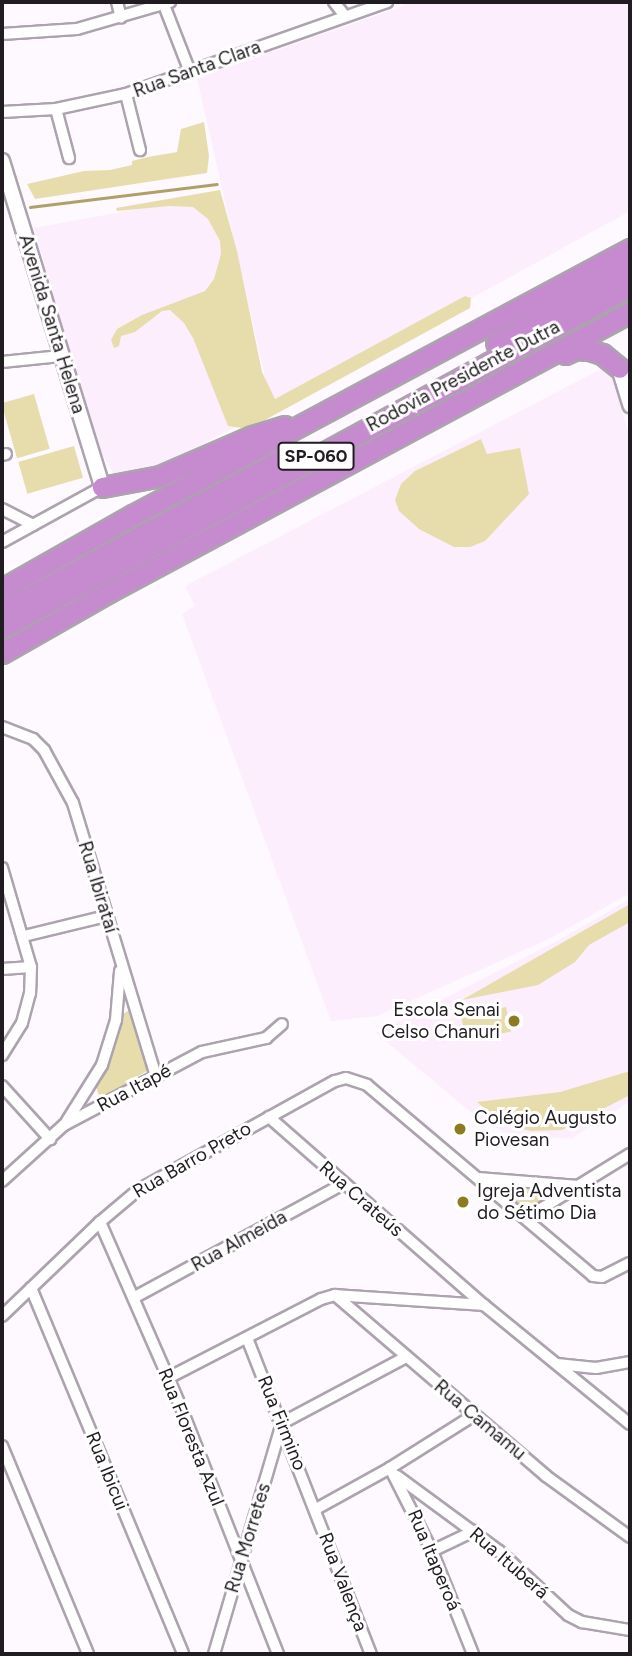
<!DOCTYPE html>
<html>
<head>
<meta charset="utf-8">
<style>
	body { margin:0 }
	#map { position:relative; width:632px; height:1656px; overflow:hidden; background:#fdf9fe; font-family:Figtree,sans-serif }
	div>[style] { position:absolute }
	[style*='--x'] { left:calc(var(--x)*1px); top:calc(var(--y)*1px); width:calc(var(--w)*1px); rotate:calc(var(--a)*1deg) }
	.built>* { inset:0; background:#fceefd }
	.green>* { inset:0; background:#e7ddac; transform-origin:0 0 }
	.stream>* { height:2.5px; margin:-1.25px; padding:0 1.25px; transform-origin:1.25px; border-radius:1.25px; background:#aea167 }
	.roads { filter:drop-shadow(2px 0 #ada3af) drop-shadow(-2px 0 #ada3af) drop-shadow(0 2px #ada3af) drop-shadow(0 -2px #ada3af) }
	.minor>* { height:10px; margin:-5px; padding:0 5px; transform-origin:5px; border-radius:5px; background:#fff }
	.tertiary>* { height:14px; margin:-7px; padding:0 7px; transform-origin:7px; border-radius:7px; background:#fff }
	.motorway>* { height:19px; margin:-9.5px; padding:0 9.5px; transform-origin:9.5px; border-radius:9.5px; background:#c68bcf }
	.dots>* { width:19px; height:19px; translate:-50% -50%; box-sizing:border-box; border:4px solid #fff; border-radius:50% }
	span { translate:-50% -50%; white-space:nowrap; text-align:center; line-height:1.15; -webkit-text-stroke:6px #fff; paint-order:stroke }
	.shield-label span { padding:2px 5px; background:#fff; border:2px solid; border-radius:5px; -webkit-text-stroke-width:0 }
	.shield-label { font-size:18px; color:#201c21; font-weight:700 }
	.street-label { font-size:19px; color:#201c21 }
	.poi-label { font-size:19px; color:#201c21 }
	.right { translate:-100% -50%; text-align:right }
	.left { translate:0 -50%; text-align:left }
	.frame { position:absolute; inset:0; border:4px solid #201c21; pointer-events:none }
</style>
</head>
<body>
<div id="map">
	<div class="built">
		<div style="clip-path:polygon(401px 2px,630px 2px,630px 211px,272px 408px,197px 78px,404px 6px)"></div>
		<div style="clip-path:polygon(219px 194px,265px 412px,142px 475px,114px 474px,98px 447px,34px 228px)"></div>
		<div style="clip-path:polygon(601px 369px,609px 373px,614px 383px,630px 438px,630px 893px,551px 938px,377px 1016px,331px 1021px,182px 614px,195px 606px,185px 586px)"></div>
		<div style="clip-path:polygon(630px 899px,630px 1101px,571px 1139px,508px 1134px,478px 1118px,376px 1033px,559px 940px)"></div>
	</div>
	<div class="green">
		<div style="clip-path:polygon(204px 122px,209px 156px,207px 173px,35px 199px,27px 184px,84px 171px,110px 170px,132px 165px,132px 161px,148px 157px,177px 152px,181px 129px)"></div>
		<div style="clip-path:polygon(220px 190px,237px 251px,262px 372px,275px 399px,465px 296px,471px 298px,470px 308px,265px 420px,242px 428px,228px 426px,193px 338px,184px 323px,170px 310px,162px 311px,135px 332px,121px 336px,119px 346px,114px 348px,111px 340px,117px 329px,142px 315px,205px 291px,214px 279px,221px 254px,220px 241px,208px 219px,193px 207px,169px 206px,117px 211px,116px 208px)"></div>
		<div style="left:34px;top:394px;width:57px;height:34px;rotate:74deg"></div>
		<div style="clip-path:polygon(481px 439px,487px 454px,520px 448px,529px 494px,485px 541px,470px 547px,454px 547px,419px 529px,399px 511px,395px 500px,401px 484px,415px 471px)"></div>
		<div style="left:74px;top:446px;width:33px;height:58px;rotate:74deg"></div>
		<div style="clip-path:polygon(630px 904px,630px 922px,589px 945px,575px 962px,538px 985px,462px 1000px)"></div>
		<div style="clip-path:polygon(139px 1004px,157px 1065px,100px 1099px,95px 1084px,123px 1014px)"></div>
		<div style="left:506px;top:1007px;width:25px;height:46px;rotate:78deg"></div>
		<div style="clip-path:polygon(630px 1071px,630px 1095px,562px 1130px,531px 1131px,502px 1124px,477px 1102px,560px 1092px)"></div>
		<div style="clip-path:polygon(496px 1187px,555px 1192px,528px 1210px)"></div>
	</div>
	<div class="stream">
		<div style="--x:30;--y:207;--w:188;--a:-7"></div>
	</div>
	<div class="roads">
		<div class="minor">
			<div style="--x:117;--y:2;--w:16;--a:76"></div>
			<div style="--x:334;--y:2;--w:18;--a:52"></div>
			<div style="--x:164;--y:5;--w:72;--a:68.8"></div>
			<div style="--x:2;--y:34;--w:75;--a:-3.8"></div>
			<div style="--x:77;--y:29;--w:97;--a:-16.2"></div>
			<div style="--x:126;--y:94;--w:58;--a:76"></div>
			<div style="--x:56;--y:109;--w:51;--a:75.1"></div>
			<div style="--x:2;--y:112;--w:54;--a:-3.2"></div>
			<div style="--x:56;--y:109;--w:72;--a:-12.1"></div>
			<div style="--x:126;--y:94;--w:277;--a:-19.4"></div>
			<div style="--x:2;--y:362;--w:59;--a:-5.8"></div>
			<div style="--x:2;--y:455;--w:4;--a:-14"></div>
			<div style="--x:2;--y:509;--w:35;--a:27"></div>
			<div style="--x:2;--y:542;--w:114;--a:-28.8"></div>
			<div style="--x:2;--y:727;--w:33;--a:21"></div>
			<div style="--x:33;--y:739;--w:16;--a:45"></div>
			<div style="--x:44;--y:750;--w:60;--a:61.3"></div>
			<div style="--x:73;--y:803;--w:285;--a:73.1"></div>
			<div style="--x:2;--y:868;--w:103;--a:73.7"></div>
			<div style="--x:31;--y:967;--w:26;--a:92"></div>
			<div style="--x:30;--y:993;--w:31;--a:105"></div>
			<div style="--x:22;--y:1023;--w:38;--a:122"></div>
			<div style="--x:24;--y:936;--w:84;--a:-13.7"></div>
			<div style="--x:2;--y:969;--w:29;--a:-4"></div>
			<div style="--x:2;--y:1086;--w:72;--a:47.8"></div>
			<div style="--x:269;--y:1117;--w:286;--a:41.2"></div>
			<div style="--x:484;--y:1305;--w:188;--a:39.2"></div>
			<div style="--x:67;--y:1121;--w:66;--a:-58"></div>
			<div style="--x:102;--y:1065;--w:47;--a:-72.7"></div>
			<div style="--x:116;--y:1020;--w:49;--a:-85.3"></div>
			<div style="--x:478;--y:1178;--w:101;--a:4.5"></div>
			<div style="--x:2;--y:1181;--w:84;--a:-42.1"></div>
			<div style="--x:64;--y:1125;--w:156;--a:-27.9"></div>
			<div style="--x:202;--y:1052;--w:66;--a:-12.3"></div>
			<div style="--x:266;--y:1038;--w:21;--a:-41"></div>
			<div style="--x:526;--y:1218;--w:122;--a:-31.6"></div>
			<div style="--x:100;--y:1222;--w:200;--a:66.4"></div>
			<div style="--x:180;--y:1405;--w:268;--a:68.5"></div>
			<div style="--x:31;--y:1288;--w:396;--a:67.4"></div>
			<div style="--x:335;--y:1295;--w:278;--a:40.6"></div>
			<div style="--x:546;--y:1476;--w:104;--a:36"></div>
			<div style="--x:135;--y:1297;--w:237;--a:-28.5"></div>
			<div style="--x:2;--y:1316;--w:136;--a:-43.8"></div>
			<div style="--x:100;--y:1222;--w:50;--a:-40.1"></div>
			<div style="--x:138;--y:1190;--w:225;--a:-29"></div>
			<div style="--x:335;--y:1081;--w:11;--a:-15"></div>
			<div style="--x:346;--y:1078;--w:22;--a:18"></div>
			<div style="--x:367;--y:1085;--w:296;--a:40.2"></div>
			<div style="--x:593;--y:1276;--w:9;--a:6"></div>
			<div style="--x:602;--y:1277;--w:31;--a:-27"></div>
			<div style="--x:247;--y:1338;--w:339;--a:68.6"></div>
			<div style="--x:557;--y:1364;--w:39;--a:6"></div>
			<div style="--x:596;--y:1368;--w:35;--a:-10"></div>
			<div style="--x:168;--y:1378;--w:172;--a:-27.3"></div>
			<div style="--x:321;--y:1299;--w:15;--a:-16"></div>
			<div style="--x:335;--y:1295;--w:149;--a:3.8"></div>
			<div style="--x:2;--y:1446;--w:225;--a:67.5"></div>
			<div style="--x:390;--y:1468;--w:93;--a:63.2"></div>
			<div style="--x:432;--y:1551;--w:111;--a:68.3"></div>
			<div style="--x:397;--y:1476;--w:127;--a:36.3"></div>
			<div style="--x:499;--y:1551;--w:94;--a:42.8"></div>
			<div style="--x:568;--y:1615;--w:16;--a:27"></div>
			<div style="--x:582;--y:1622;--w:49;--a:9.5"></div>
			<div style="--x:316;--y:1509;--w:85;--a:-29"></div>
			<div style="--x:390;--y:1468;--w:99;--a:-32.2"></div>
			<div style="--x:432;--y:1551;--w:47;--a:-25.5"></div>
			<div style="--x:214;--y:1654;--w:241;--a:-73.6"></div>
			<div style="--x:282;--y:1423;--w:140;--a:-28"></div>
		</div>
		<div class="tertiary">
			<div style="--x:2;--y:161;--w:341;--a:72.9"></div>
			<div style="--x:619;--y:368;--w:39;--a:73"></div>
		</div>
		<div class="motorway">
			<div style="--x:496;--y:343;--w:153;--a:-28.6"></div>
			<div style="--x:565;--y:354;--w:12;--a:-24"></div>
			<div style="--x:576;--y:349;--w:13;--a:4"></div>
			<div style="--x:589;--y:350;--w:14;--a:17"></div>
			<div style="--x:602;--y:354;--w:22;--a:39"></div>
			<div style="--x:102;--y:487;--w:59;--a:-10.7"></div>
			<div style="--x:160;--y:476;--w:100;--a:-23.5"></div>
			<div style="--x:252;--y:436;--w:34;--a:-17"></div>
			<div style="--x:2;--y:589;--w:150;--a:-29.5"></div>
			<div style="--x:133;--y:515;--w:564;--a:-28.16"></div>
			<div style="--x:2;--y:611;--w:329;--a:-28.5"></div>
			<div style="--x:2;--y:628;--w:715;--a:-28.57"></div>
			<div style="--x:2;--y:653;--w:123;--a:-29.7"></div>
			<div style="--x:109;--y:592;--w:591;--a:-28.25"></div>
		</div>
	</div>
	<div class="dots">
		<div style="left:514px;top:1021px;background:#8c7b20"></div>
		<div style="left:460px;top:1129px;background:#8c7b20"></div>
		<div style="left:463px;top:1202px;background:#8c7b20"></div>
	</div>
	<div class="shield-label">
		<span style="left:316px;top:456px">SP-060</span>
	</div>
	<div class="street-label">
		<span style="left:197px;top:69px;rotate:-20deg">Rua Santa Clara</span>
		<span style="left:52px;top:324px;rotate:73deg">Avenida Santa Helena</span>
		<span style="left:463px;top:376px;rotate:-28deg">Rodovia Presidente Dutra</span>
		<span style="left:98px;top:887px;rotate:73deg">Rua Ibirataí</span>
		<span style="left:134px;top:1088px;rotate:-28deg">Rua Itapé</span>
		<span style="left:192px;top:1160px;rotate:-30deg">Rua Barro Preto</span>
		<span style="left:361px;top:1199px;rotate:41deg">Rua Crateús</span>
		<span style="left:239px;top:1241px;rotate:-29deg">Rua Almeida</span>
		<span style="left:480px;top:1420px;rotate:40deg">Rua Camamu</span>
		<span style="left:282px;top:1423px;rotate:68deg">Rua Firmino</span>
		<span style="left:191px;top:1437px;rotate:68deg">Rua Floresta Azul</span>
		<span style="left:107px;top:1471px;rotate:68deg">Rua Ibicui</span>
		<span style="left:248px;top:1538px;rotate:-73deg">Rua Morretes</span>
		<span style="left:434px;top:1560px;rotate:67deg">Rua Itaperoá</span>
		<span style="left:509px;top:1563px;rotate:41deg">Rua Ituberá</span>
		<span style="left:343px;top:1582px;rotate:69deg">Rua Valença</span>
	</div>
	<div class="poi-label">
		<span class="right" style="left:500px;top:1021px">Escola Senai<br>Celso Chanuri</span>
		<span class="left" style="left:474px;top:1129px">Colégio Augusto<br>Piovesan</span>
		<span class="left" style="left:477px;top:1202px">Igreja Adventista<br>do Sétimo Dia</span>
	</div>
	<div class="frame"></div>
</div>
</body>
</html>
